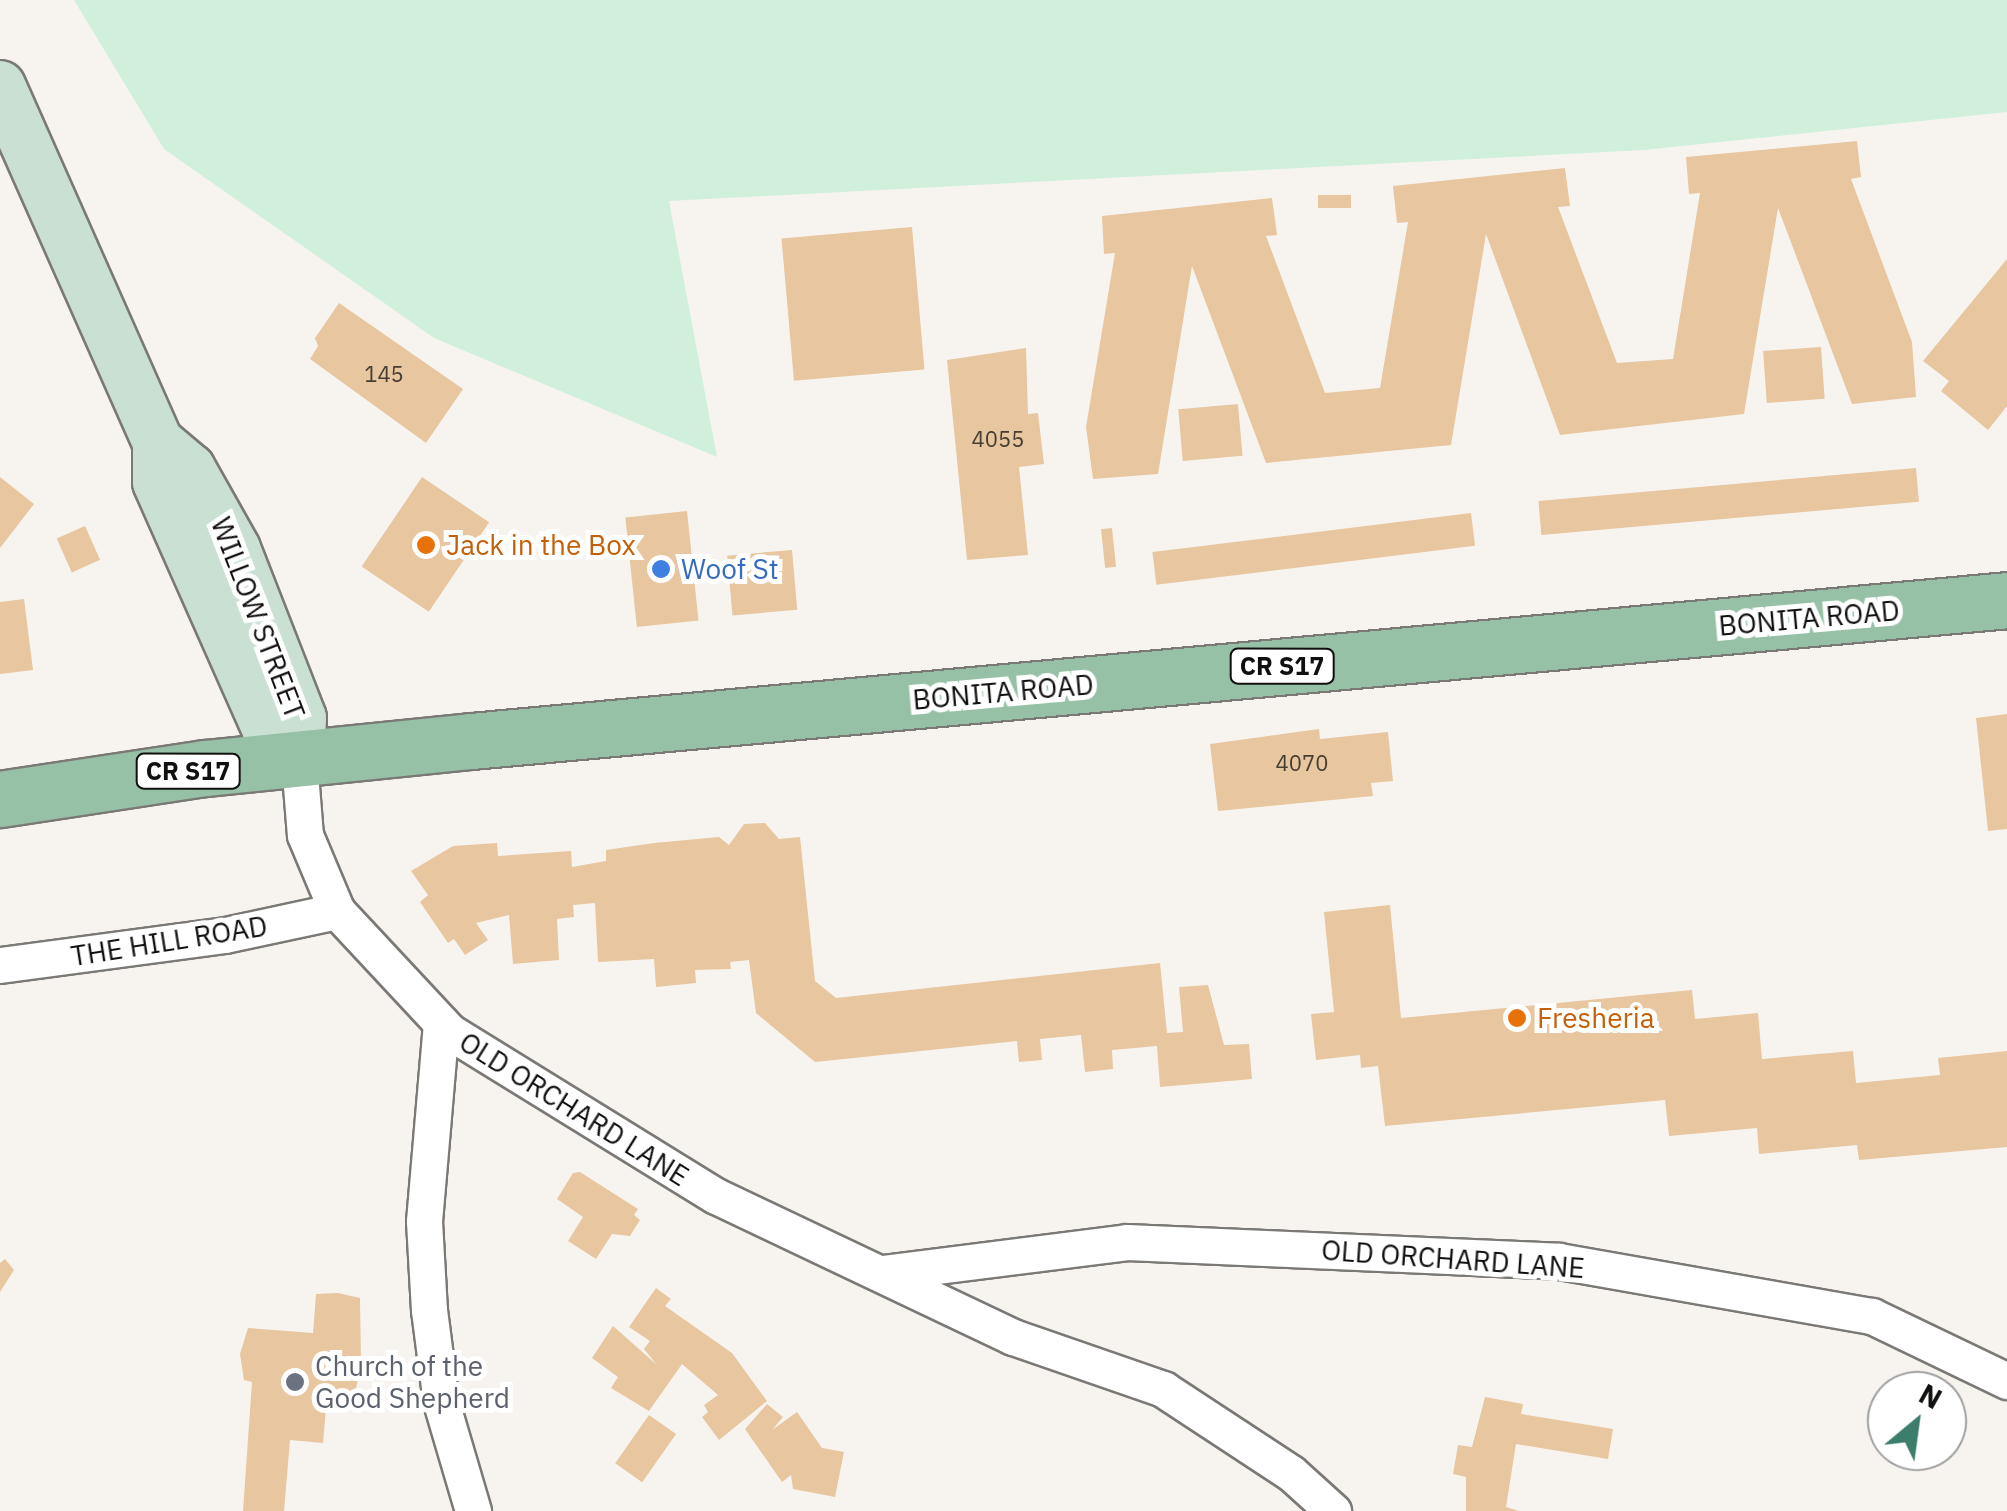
<!DOCTYPE html>
<html>
<head>
<meta charset="utf-8">
<style>
	body { margin:0 }
	#map { position:relative; width:2007px; height:1511px; overflow:hidden; background:#f7f4f0; font-family:"IBM Plex Sans",sans-serif }
	div>[style] { position:absolute }
	[style*='--x'] { left:calc(var(--x)*1px); top:calc(var(--y)*1px); width:calc(var(--w)*1px); rotate:calc(var(--a)*1deg) }
	.green>* { inset:0; background:#d0f0db }
	.building>* { inset:0; background:#e8c69f; transform-origin:0 0 }
	.roads { filter:drop-shadow(2px 0 #7b7975) drop-shadow(-2px 0 #7b7975) drop-shadow(0 2px #7b7975) drop-shadow(0 -2px #7b7975) }
	.street>* { height:35px; margin:-17.5px; padding:0 17.5px; transform-origin:17.5px; border-radius:17.5px; background:#fff }
	.secondary>* { height:50px; margin:-25px; padding:0 25px; transform-origin:25px; border-radius:25px; background:#cae0d3 }
	.primary>* { height:55px; margin:-27.5px; padding:0 27.5px; transform-origin:27.5px; border-radius:27.5px; background:#96c1a7 }
	.dots>* { width:28px; height:28px; translate:-50% -50%; box-sizing:border-box; border:5px solid #fff; border-radius:50% }
	span { translate:-50% -50%; white-space:nowrap; text-align:center; line-height:1.15; -webkit-text-stroke:10px #fff; paint-order:stroke }
	.number-label { font-size:22px; color:#473e33 }
	.number-label span { -webkit-text-stroke-width:0 }
	.shield-label span { padding:2px 8px; background:#fff; border:2px solid; border-radius:8px; -webkit-text-stroke-width:0 }
	.shield-label { font-size:25px; color:#11100f; font-weight:700 }
	.food-label { font-size:28px; color:#c56008 }
	.left { translate:0 -50%; text-align:left }
	.shop-label { font-size:28px; color:#366cbe }
	.street-label { font-size:28px; color:#11100f }
	.worship-label { font-size:28px; color:#5b616d }
	.north { position:absolute; left:1867px; top:1371px; width:100px; height:100px; box-sizing:border-box; background:#fff; border:2px solid #a09f9f; border-radius:50%; rotate:29deg; font-size:28px; font-weight:700; line-height:40px; text-align:center; color:#11100f }
	.north::after { content:''; display:block; margin:auto; width:35px; height:45px; background:#3c7d6c; clip-path:polygon(50% 0,100% 100%,50% 72%,0 100%) }
</style>
</head>
<body>
<div id="map">
	<div class="green">
		<div style="clip-path:polygon(74px 0,2007px 0,2007px 112px,1644px 150px,669px 201px,717px 457px,434px 338px,164px 149px)"></div>
	</div>
	<div class="building">
		<div style="clip-path:polygon(1857px 141px,1861px 177px,1851px 179px,1912px 342px,1916px 397px,1852px 404px,1778px 208px,1744px 414px,1560px 435px,1486px 234px,1451px 445px,1266px 463px,1192px 266px,1158px 474px,1093px 479px,1086px 427px,1115px 253px,1104px 254px,1102px 216px,1272px 198px,1277px 235px,1266px 236px,1325px 393px,1380px 388px,1408px 222px,1397px 223px,1393px 186px,1565px 168px,1570px 206px,1558px 207px,1617px 363px,1673px 359px,1700px 193px,1689px 194px,1686px 157px)"></div>
		<div style="left:1351px;top:195px;width:13px;height:33px;rotate:90deg"></div>
		<div style="left:912px;top:227px;width:143px;height:131px;rotate:85deg"></div>
		<div style="clip-path:polygon(2007px 259px,2007px 406px,1988px 430px,1941px 391px,1949px 381px,1923px 361px)"></div>
		<div style="clip-path:polygon(339px 303px,463px 389px,426px 443px,310px 359px,318px 346px,315px 338px)"></div>
		<div style="left:1821px;top:347px;width:52px;height:58px;rotate:86deg"></div>
		<div style="clip-path:polygon(1026px 348px,1028px 414px,1038px 413px,1044px 464px,1019px 467px,1028px 555px,967px 560px,947px 360px)"></div>
		<div style="left:1238px;top:404px;width:52px;height:60px;rotate:85deg"></div>
		<div style="left:1916px;top:468px;width:34px;height:379px;rotate:85deg"></div>
		<div style="clip-path:polygon(0 477px,34px 504px,0 548px)"></div>
		<div style="left:422px;top:477px;width:81px;height:108px;rotate:34deg"></div>
		<div style="left:687px;top:511px;width:110px;height:62px;rotate:84deg"></div>
		<div style="left:1471px;top:513px;width:33px;height:321px;rotate:83deg"></div>
		<div style="left:85px;top:526px;width:37px;height:31px;rotate:66deg"></div>
		<div style="left:1112px;top:528px;width:39px;height:11px;rotate:84deg"></div>
		<div style="left:792px;top:550px;width:60px;height:65px;rotate:85deg"></div>
		<div style="clip-path:polygon(24px 599px,33px 670px,0 674px,0 602px)"></div>
		<div style="clip-path:polygon(2007px 714px,2007px 829px,1988px 831px,1976px 718px)"></div>
		<div style="clip-path:polygon(1319px 729px,1320px 739px,1388px 732px,1393px 781px,1371px 783px,1373px 796px,1218px 811px,1210px 744px)"></div>
		<div style="clip-path:polygon(765px 823px,779px 839px,800px 837px,815px 981px,836px 998px,1160px 963px,1167px 1033px,1183px 1032px,1179px 987px,1208px 985px,1224px 1045px,1249px 1044px,1252px 1079px,1160px 1087px,1157px 1046px,1112px 1050px,1113px 1069px,1085px 1072px,1081px 1035px,1040px 1039px,1042px 1060px,1019px 1062px,1017px 1041px,815px 1062px,756px 1013px,749px 960px,730px 962px,731px 969px,695px 970px,696px 983px,656px 987px,654px 959px,598px 962px,595px 903px,573px 905px,574px 917px,557px 919px,559px 960px,513px 964px,509px 915px,476px 923px,488px 940px,465px 955px,454px 939px,448px 943px,420px 902px,428px 895px,411px 871px,453px 846px,497px 843px,498px 856px,571px 851px,572px 867px,606px 861px,606px 850px,654px 843px,719px 837px,729px 845px,744px 824px)"></div>
		<div style="clip-path:polygon(1390px 905px,1401px 1018px,1692px 990px,1695px 1019px,1758px 1013px,1762px 1059px,1853px 1051px,1856px 1083px,1940px 1075px,1938px 1058px,2007px 1051px,2007px 1147px,1859px 1160px,1857px 1145px,1759px 1154px,1757px 1128px,1669px 1136px,1665px 1100px,1385px 1126px,1378px 1066px,1361px 1068px,1360px 1055px,1316px 1060px,1311px 1014px,1334px 1012px,1324px 912px)"></div>
		<div style="clip-path:polygon(580px 1172px,638px 1209px,634px 1215px,640px 1220px,630px 1236px,612px 1234px,596px 1259px,568px 1241px,583px 1217px,557px 1199px,573px 1173px)"></div>
		<div style="clip-path:polygon(5px 1259px,14px 1270px,0 1292px,0 1263px)"></div>
		<div style="clip-path:polygon(656px 1288px,671px 1299px,665px 1306px,732px 1353px,767px 1401px,719px 1440px,702px 1417px,708px 1412px,704px 1405px,718px 1395px,682px 1364px,649px 1411px,611px 1388px,618px 1377px,592px 1358px,613px 1326px,657px 1365px,644px 1349px,650px 1341px,629px 1327px)"></div>
		<div style="clip-path:polygon(338px 1293px,360px 1298px,361px 1364px,352px 1409px,326px 1408px,323px 1443px,290px 1440px,284px 1511px,243px 1511px,252px 1382px,244px 1380px,240px 1354px,248px 1328px,313px 1333px,316px 1294px)"></div>
		<div style="clip-path:polygon(1485px 1397px,1523px 1404px,1521px 1414px,1613px 1429px,1608px 1459px,1516px 1444px,1506px 1507px,1519px 1511px,1466px 1511px,1466px 1477px,1453px 1474px,1458px 1445px,1472px 1447px)"></div>
		<div style="clip-path:polygon(767px 1404px,783px 1417px,772px 1430px,797px 1412px,822px 1448px,844px 1452px,835px 1497px,793px 1489px,791px 1475px,782px 1482px,745px 1429px)"></div>
		<div style="left:649px;top:1415px;width:33px;height:59px;rotate:35deg"></div>
	</div>
	<div class="roads">
		<div class="street">
			<div style="--x:299;--y:761;--w:74;--a:85.4"></div>
			<div style="--x:305;--y:835;--w:82;--a:67.2"></div>
			<div style="--x:337;--y:911;--w:166;--a:47"></div>
			<div style="--x:450;--y:1032;--w:312;--a:31.7"></div>
			<div style="--x:716;--y:1196;--w:329;--a:25.4"></div>
			<div style="--x:1013;--y:1337;--w:159;--a:19.1"></div>
			<div style="--x:1163;--y:1389;--w:153;--a:33.3"></div>
			<div style="--x:1291;--y:1473;--w:57;--a:42.1"></div>
			<div style="--x:0;--y:965;--w:227;--a:-7.6"></div>
			<div style="--x:225;--y:935;--w:115;--a:-12.1"></div>
			<div style="--x:441;--y:1023;--w:199;--a:94.9"></div>
			<div style="--x:424;--y:1221;--w:89;--a:86.8"></div>
			<div style="--x:429;--y:1310;--w:93;--a:82.6"></div>
			<div style="--x:441;--y:1402;--w:114;--a:73.6"></div>
			<div style="--x:882;--y:1273;--w:247;--a:-7.2"></div>
			<div style="--x:1127;--y:1242;--w:432;--a:2.5"></div>
			<div style="--x:1559;--y:1261;--w:318;--a:10"></div>
			<div style="--x:1872;--y:1316;--w:150;--a:25.7"></div>
		</div>
		<div class="secondary">
			<div style="--x:0;--y:86;--w:389;--a:66.1"></div>
			<div style="--x:158;--y:442;--w:40;--a:90"></div>
			<div style="--x:158;--y:482;--w:269;--a:66.1"></div>
			<div style="--x:267;--y:728;--w:46;--a:45.9"></div>
			<div style="--x:158;--y:442;--w:42;--a:40.2"></div>
			<div style="--x:190;--y:469;--w:92;--a:60.6"></div>
			<div style="--x:235;--y:549;--w:181;--a:68.7"></div>
			<div style="--x:301;--y:718;--w:43;--a:92.7"></div>
		</div>
		<div class="primary">
			<div style="--x:0;--y:799;--w:207;--a:-8.6"></div>
			<div style="--x:205;--y:768;--w:267;--a:-5.8"></div>
			<div style="--x:471;--y:741;--w:1542;--a:-5.24"></div>
		</div>
	</div>
	<div class="dots">
		<div style="left:426px;top:545px;background:#e8710a"></div>
		<div style="left:661px;top:569px;background:#3f7fe0"></div>
		<div style="left:1517px;top:1018px;background:#e8710a"></div>
		<div style="left:295px;top:1382px;background:#6b7280"></div>
	</div>
	<div class="number-label">
		<span style="left:384px;top:374px">145</span>
		<span style="left:998px;top:439px">4055</span>
		<span style="left:1302px;top:763px">4070</span>
	</div>
	<div class="shield-label">
		<span style="left:1282px;top:666px">CR S17</span>
		<span style="left:188px;top:771px">CR S17</span>
	</div>
	<div class="food-label">
		<span class="left" style="left:446px;top:545px">Jack in the Box</span>
		<span class="left" style="left:1537px;top:1018px">Fresheria</span>
	</div>
	<div class="shop-label">
		<span class="left" style="left:681px;top:569px">Woof St</span>
	</div>
	<div class="street-label">
		<span style="left:258px;top:618px;rotate:69deg">WILLOW STREET</span>
		<span style="left:1809px;top:618px;rotate:-5deg">BONITA ROAD</span>
		<span style="left:1003px;top:692px;rotate:-5deg">BONITA ROAD</span>
		<span style="left:169px;top:941px;rotate:-9deg">THE HILL ROAD</span>
		<span style="left:574px;top:1109px;rotate:32deg">OLD ORCHARD LANE</span>
		<span style="left:1453px;top:1259px;rotate:4deg">OLD ORCHARD LANE</span>
	</div>
	<div class="worship-label">
		<span class="left" style="left:315px;top:1382px">Church of the<br>Good Shepherd</span>
	</div>
	<div class="north">N</div>
</div>
</body>
</html>
